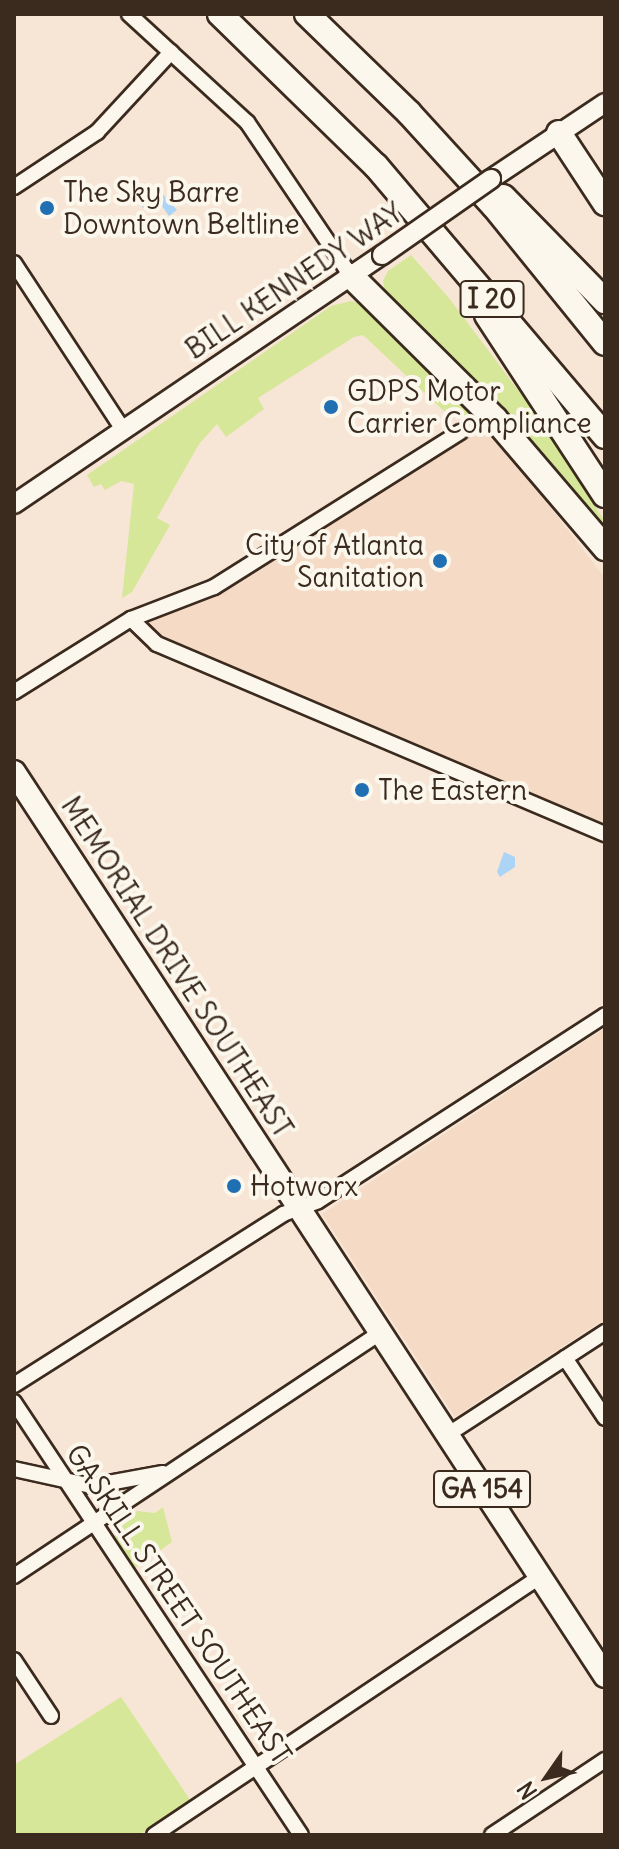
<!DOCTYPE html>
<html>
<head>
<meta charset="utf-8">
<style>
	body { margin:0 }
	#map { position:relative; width:619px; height:1849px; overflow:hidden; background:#f7e6d5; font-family:Delius,sans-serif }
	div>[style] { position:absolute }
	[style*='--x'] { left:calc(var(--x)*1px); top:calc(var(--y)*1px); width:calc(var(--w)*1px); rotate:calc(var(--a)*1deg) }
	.built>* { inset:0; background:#f5dac5 }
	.green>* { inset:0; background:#d7e79a }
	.water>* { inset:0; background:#abd4f6 }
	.roads { filter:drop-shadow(2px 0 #3b2a1e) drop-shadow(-2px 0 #3b2a1e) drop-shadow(0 2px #3b2a1e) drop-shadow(0 -2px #3b2a1e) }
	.street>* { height:14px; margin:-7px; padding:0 7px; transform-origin:7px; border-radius:7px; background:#fbf7ec }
	.secondary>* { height:18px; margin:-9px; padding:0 9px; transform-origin:9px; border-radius:9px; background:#fbf7ec }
	.primary>* { height:22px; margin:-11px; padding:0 11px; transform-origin:11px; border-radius:11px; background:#fbf7ec }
	.highway>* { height:24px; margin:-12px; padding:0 12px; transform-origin:12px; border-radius:12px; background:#fbf7ec }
	.bridges { filter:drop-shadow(2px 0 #3b2a1e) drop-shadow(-2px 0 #3b2a1e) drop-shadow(0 2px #3b2a1e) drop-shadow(0 -2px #3b2a1e) }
	.secondary-bridge>* { height:18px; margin:-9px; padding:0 9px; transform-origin:9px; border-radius:9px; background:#fbf7ec }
	.dots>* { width:22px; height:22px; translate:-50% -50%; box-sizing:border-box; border:4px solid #fbf7ec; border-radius:50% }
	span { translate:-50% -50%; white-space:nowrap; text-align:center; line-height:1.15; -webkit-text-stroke:8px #fbf7ec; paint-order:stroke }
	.shield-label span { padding:2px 6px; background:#fbf7ec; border:2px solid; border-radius:6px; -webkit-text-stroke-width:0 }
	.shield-label { font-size:26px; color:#3b2a1e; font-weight:700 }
	.poi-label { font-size:28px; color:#3b2a1e }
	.left { translate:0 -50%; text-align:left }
	.right { translate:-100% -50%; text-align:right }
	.street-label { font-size:28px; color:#3b2a1e }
	.frame { position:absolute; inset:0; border:16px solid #3b2a1e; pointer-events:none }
	.north { position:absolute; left:507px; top:1737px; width:80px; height:80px; -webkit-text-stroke:6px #fbf7ec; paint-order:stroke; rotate:236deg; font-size:22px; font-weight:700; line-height:32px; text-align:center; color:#3b2a1e }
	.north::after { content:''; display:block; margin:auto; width:28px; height:36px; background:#3b2a1e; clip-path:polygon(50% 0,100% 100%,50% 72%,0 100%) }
</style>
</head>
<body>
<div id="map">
	<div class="built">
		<div style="clip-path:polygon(487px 425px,605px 578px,605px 823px,157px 644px,131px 619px,186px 601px,460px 432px,479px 433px)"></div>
		<div style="clip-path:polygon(605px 1028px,605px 1319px,455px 1417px,322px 1214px)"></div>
	</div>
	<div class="green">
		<div style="clip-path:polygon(411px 255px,449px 298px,545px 426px,605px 522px,605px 533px,534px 446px,388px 305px,383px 281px,388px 271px)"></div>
		<div style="clip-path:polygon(351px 301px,367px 305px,487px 425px,479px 433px,454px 411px,448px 415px,363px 335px,354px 337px,258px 398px,264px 409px,226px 437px,217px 424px,199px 444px,157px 518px,170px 525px,132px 592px,122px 598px,134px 484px,121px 481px,105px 490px,101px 484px,94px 487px,87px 475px,331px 306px)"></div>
		<div style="clip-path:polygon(163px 1507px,172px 1542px,135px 1568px,115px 1537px,117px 1524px,137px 1511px,155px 1513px)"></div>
		<div style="clip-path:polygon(121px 1697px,191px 1801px,139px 1835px,14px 1835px,14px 1765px)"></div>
	</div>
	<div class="water">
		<div style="clip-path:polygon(156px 187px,177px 210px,169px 216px,162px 206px,143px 208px,138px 200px)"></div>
		<div style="clip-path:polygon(504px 852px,515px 857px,515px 867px,500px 877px,497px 872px)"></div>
	</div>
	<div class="roads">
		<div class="street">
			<div style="--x:129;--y:14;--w:160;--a:42.5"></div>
			<div style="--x:247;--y:122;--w:186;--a:56"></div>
			<div style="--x:14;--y:187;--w:100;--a:-33.5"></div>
			<div style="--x:97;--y:132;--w:109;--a:-47.2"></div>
			<div style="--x:14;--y:263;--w:201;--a:56.8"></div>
			<div style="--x:131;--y:619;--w:36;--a:44"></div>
			<div style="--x:157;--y:644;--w:487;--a:23"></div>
			<div style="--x:14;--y:692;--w:138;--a:-32"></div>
			<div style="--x:131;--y:619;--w:89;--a:-21.1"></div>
			<div style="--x:214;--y:587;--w:291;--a:-32.2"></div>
			<div style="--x:565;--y:1358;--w:72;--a:56.3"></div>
			<div style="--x:14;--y:1385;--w:319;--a:-32.4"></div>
			<div style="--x:283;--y:1214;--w:37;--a:-20"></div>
			<div style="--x:318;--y:1201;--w:342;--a:-32.9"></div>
			<div style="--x:14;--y:1402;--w:519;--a:56.46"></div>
			<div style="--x:447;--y:1435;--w:189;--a:-33.1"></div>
			<div style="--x:14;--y:1469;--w:80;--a:12.3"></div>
			<div style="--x:92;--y:1486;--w:72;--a:-10.4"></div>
			<div style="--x:14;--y:1576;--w:439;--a:-33.6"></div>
			<div style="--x:14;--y:1660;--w:67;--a:56.5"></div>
			<div style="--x:154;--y:1835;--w:464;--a:-33.8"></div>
			<div style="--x:492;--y:1835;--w:136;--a:-33.6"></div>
		</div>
		<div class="secondary">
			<div style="--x:491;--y:179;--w:137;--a:-33.7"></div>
			<div style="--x:14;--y:504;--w:444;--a:-34.1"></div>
		</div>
		<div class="primary">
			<div style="--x:14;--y:772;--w:1080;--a:56.82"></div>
		</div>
		<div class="highway">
			<div style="--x:220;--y:14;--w:218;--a:44.3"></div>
			<div style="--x:376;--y:166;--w:354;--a:49.7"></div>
			<div style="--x:307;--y:14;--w:142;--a:44.1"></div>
			<div style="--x:409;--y:113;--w:126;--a:47.6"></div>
			<div style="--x:494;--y:206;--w:176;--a:51"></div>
			<div style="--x:559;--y:133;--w:84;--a:56.7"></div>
			<div style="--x:503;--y:197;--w:146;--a:45.6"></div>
			<div style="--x:351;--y:276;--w:203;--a:44.8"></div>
			<div style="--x:495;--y:419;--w:170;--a:49.5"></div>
			<div style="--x:487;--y:315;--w:215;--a:56.8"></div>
		</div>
	</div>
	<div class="bridges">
		<div class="secondary-bridge">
			<div style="--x:382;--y:255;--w:133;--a:-34.9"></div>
		</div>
	</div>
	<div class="dots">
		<div style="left:47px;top:208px;background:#1f6fb2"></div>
		<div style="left:331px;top:407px;background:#1f6fb2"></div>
		<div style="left:440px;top:561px;background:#1f6fb2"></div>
		<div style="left:362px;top:790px;background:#1f6fb2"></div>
		<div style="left:234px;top:1186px;background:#1f6fb2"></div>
	</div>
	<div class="shield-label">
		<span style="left:492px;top:299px">I 20</span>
		<span style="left:482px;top:1489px">GA 154</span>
	</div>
	<div class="poi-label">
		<span class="left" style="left:63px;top:208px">The Sky Barre<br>Downtown Beltline</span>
		<span class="left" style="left:347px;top:407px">GDPS Motor<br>Carrier Compliance</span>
		<span class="right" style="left:424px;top:561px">City of Atlanta<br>Sanitation</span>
		<span class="left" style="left:378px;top:790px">The Eastern</span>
		<span class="left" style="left:250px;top:1186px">Hotworx</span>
	</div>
	<div class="street-label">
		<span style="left:294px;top:281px;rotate:-34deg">BILL KENNEDY WAY</span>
		<span style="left:177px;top:967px;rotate:57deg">MEMORIAL DRIVE SOUTHEAST</span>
		<span style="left:179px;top:1604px;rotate:56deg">GASKILL STREET SOUTHEAST</span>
	</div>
	<div class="frame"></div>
	<div class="north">N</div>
</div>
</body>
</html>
